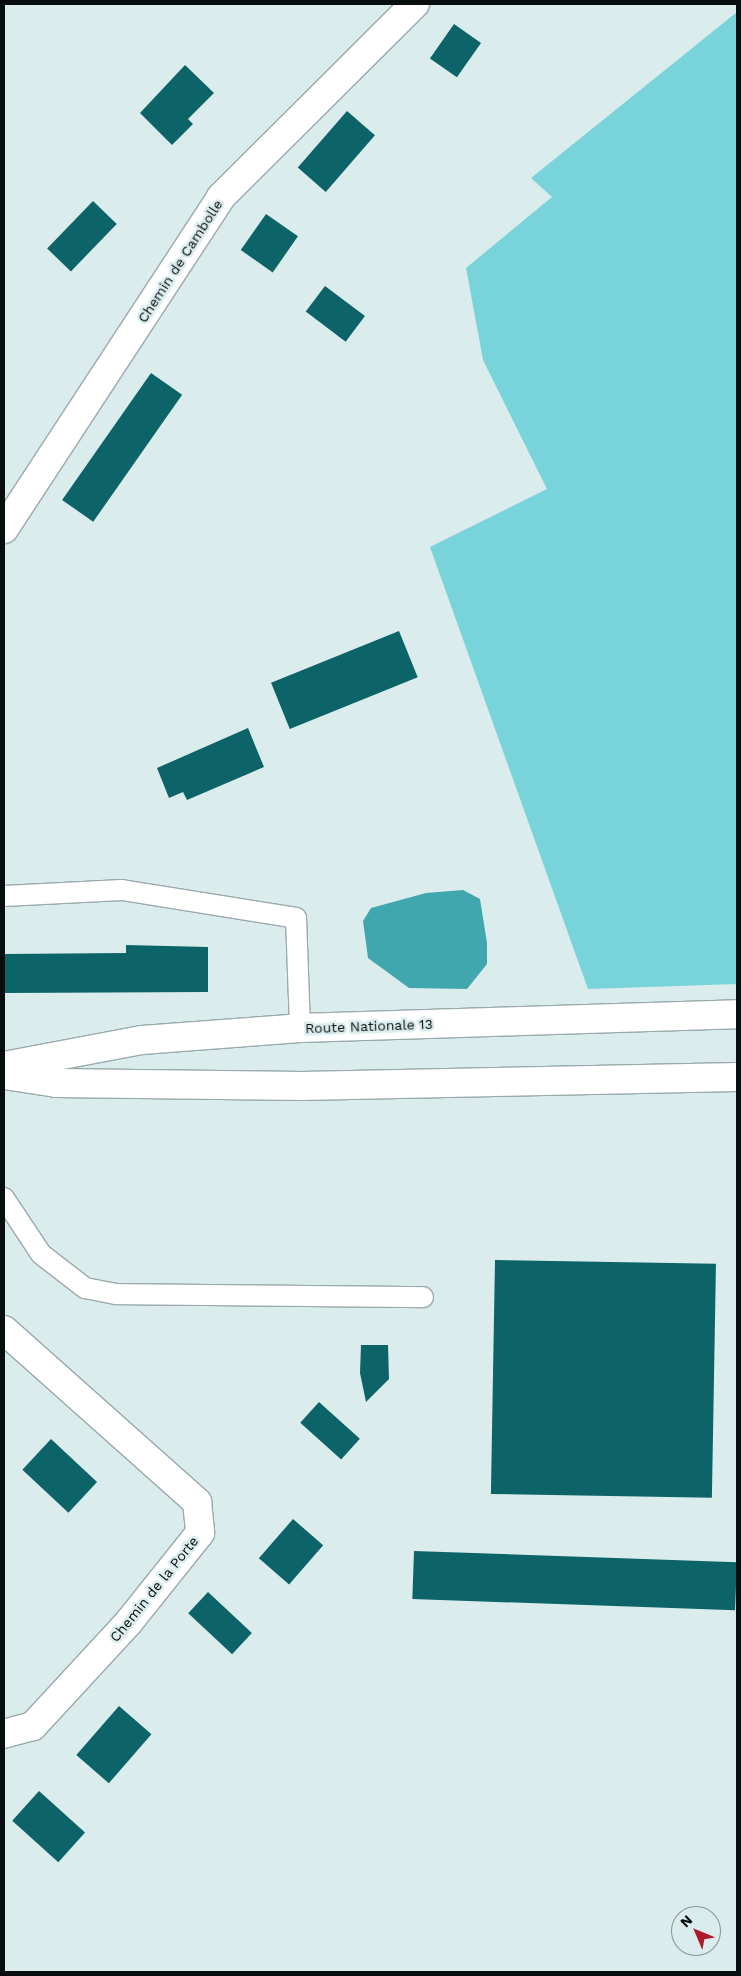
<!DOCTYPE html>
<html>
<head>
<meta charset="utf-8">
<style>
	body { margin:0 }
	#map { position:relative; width:741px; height:1976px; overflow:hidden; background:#dbeced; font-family:"Work Sans",sans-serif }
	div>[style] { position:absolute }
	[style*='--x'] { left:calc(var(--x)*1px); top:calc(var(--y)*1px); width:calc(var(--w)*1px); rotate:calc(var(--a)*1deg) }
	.green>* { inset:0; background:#79d3da }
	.water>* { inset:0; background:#41a7af }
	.building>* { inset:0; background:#0c6469; transform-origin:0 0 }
	.roads { filter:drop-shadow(1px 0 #9aaaac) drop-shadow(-1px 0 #9aaaac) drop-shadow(0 1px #9aaaac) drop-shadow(0 -1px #9aaaac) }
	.lane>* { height:20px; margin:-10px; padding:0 10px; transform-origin:10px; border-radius:10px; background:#fff }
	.street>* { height:28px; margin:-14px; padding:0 14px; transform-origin:14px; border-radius:14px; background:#fff }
	.secondary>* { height:28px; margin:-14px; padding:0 14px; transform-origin:14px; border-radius:14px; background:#fff }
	span { translate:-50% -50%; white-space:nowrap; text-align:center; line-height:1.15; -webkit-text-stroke:5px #dbeced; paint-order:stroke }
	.street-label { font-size:14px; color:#080d0e }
	.frame { position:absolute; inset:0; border:5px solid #080d0e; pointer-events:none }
	.north { position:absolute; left:671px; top:1906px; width:50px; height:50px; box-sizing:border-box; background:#dbeced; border:1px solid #879394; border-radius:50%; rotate:315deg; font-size:14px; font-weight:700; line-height:20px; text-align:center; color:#080d0e }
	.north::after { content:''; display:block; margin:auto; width:18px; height:22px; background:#ad192b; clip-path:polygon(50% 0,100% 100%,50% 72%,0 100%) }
</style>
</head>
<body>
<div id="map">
	<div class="green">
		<div style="clip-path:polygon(737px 12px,737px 984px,588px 989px,430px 547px,547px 489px,483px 360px,466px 268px,552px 197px,531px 178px)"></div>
	</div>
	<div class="water">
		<div style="clip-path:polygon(463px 890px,480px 899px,487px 943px,487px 964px,467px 989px,409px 988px,368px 958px,363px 921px,371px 908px,426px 893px)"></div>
	</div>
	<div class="building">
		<div style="left:454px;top:24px;width:33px;height:42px;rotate:35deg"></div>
		<div style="clip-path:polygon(185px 65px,214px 93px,188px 119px,193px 124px,172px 145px,140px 113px)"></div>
		<div style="left:347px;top:111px;width:37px;height:75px;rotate:41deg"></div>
		<div style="left:93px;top:201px;width:33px;height:66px;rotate:44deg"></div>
		<div style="left:266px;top:214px;width:39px;height:44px;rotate:35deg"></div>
		<div style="left:325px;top:286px;width:50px;height:32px;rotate:37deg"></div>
		<div style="left:151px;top:373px;width:38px;height:155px;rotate:35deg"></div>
		<div style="left:399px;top:631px;width:50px;height:138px;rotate:68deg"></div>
		<div style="clip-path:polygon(248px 728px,264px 767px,187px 800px,183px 792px,169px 798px,157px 768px)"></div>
		<div style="clip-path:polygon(126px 945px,208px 947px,208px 992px,4px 993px,4px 954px,126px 953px)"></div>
		<div style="left:495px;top:1260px;width:221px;height:234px;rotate:1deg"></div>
		<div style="clip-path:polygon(361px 1345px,388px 1345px,389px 1379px,366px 1402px,360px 1373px)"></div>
		<div style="left:319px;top:1402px;width:55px;height:28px;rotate:42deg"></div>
		<div style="left:51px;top:1439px;width:63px;height:42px;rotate:43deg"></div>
		<div style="left:293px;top:1519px;width:40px;height:52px;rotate:41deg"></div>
		<div style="left:414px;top:1551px;width:323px;height:48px;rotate:2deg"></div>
		<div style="left:208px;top:1592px;width:60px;height:29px;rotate:43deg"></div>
		<div style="left:119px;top:1706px;width:43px;height:65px;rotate:41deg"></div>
		<div style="left:39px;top:1791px;width:62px;height:40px;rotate:42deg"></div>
	</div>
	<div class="roads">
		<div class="lane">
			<div style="--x:4;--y:896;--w:118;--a:-2.9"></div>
			<div style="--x:122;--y:890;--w:176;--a:9.1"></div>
			<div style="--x:296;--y:918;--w:110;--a:87.9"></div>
			<div style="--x:4;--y:1198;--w:67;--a:56.5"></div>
			<div style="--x:41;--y:1254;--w:56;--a:37.7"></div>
			<div style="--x:85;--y:1288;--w:32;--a:11"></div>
			<div style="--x:116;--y:1294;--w:307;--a:0.6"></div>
		</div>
		<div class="street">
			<div style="--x:4;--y:529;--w:397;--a:-56.8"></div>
			<div style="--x:221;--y:197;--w:274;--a:-44.9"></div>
			<div style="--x:4;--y:1330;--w:259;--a:41.7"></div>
			<div style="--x:197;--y:1502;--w:31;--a:84"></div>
			<div style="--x:200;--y:1533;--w:114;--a:128.6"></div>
			<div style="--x:129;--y:1622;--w:142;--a:132.7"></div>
			<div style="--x:33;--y:1726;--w:30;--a:165"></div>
		</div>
		<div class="secondary">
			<div style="--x:4;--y:1066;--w:140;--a:-10.7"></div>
			<div style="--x:142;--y:1040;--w:158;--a:-4.3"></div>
			<div style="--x:300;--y:1028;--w:437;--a:-1.8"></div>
			<div style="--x:4;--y:1075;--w:53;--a:8.7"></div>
			<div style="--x:56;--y:1083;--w:246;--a:0.7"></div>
			<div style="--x:302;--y:1086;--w:435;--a:-1.2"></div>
		</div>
	</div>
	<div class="street-label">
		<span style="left:180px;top:261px;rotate:-57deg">Chemin de Cambolle</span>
		<span style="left:369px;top:1026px;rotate:-2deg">Route Nationale 13</span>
		<span style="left:154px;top:1589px;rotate:-51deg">Chemin de la Porte</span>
	</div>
	<div class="frame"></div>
	<div class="north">N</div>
</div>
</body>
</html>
